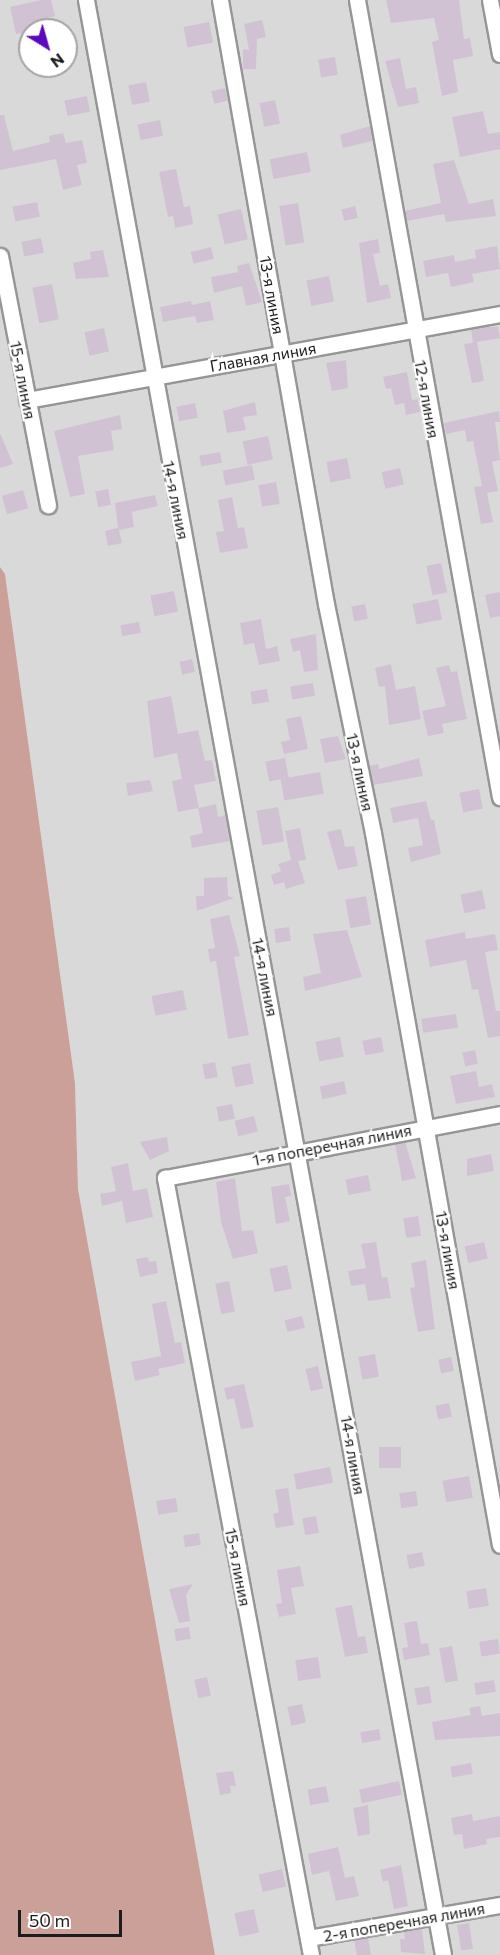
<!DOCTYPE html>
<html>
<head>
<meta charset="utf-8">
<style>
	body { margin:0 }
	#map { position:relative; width:500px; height:1955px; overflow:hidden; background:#ede1eb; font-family:Commissioner,sans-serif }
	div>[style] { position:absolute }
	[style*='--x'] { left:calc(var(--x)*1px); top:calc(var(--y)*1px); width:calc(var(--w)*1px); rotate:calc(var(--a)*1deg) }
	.residential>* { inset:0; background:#d9d9da }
	.forest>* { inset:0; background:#cba098 }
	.building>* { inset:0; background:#d1c2d3; transform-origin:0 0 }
	.roads { filter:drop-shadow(2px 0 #969696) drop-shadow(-2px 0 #969696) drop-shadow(0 2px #969696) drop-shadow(0 -2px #969696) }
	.minor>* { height:15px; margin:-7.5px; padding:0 7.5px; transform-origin:7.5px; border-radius:7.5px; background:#fff }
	span { translate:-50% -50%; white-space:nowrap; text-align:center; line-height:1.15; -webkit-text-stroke:4.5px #fff; paint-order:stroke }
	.street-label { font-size:16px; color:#1c1c1c }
	.north { position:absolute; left:18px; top:18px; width:60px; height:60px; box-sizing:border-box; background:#fff; border:2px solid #a4a4a4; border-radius:50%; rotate:143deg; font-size:16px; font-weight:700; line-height:24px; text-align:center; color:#1c1c1c }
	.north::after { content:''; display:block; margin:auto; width:21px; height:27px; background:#5c08bf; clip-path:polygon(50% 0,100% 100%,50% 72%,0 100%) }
	.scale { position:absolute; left:18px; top:1910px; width:104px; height:27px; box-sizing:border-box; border:3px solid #1c1c1c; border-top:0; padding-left:8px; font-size:18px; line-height:21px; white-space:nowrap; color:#1c1c1c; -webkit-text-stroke:4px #fff; paint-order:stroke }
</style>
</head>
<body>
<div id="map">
	<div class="residential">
		<div style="clip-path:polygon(evenodd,0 0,500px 0,500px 1955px,215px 1955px,78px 1189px,75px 1083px,5px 574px,0 567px,0 0,30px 30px,66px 30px,66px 66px,30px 66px,30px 30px)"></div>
	</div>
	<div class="forest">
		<div style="clip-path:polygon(0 567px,5px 574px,75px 1083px,78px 1189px,215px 1955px,0 1955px)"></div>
	</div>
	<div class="building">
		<div style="clip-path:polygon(41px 0,51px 0,55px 16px,34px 22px,36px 30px,16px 34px,10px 7px)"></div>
		<div style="clip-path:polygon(386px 0,459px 0,464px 39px,470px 38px,473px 56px,453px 60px,458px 92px,442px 96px,432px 42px,439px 40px,434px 18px,391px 23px)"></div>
		<div style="clip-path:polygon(262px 20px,266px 37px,257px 39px,256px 69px,243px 69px,243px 49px,249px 50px,244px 24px)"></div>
		<div style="left:209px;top:22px;width:21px;height:26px;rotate:79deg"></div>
		<div style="left:335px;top:57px;width:18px;height:17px;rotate:81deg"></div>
		<div style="clip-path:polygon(400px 58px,406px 89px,416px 87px,419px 103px,398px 107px,385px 61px)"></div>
		<div style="left:146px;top:82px;width:20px;height:18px;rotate:79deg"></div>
		<div style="left:225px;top:88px;width:13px;height:14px;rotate:77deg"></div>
		<div style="left:87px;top:96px;width:16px;height:23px;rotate:79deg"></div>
		<div style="left:275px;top:100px;width:24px;height:16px;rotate:78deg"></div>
		<div style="clip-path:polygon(483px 111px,488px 134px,500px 132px,500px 149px,460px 157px,452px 117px)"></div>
		<div style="clip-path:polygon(0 115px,4px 115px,13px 151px,50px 142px,49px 136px,63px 133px,66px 143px,82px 140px,87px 163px,77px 165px,82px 185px,63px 190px,56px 159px,0 170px)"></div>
		<div style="left:160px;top:120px;width:16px;height:23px;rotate:79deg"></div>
		<div style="clip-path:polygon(370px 126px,372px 141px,343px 148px,340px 135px)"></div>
		<div style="left:307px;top:152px;width:20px;height:38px;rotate:79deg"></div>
		<div style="clip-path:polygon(454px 160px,469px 204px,493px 199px,496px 216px,446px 222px,444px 214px,407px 221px,405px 211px,441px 203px,433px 164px)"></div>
		<div style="clip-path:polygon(176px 169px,184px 207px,190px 206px,193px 224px,175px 228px,173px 216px,168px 217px,159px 172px)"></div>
		<div style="left:37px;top:202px;width:15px;height:25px;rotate:79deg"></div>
		<div style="left:298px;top:203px;width:40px;height:19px;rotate:81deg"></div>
		<div style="left:355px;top:206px;width:12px;height:14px;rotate:76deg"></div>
		<div style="left:241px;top:209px;width:31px;height:24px;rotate:77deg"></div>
		<div style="left:41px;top:238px;width:15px;height:20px;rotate:79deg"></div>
		<div style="clip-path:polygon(378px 239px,380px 253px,373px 254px,380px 286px,388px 284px,391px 298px,367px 303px,359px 243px)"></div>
		<div style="clip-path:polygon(497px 246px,500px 269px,472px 274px,474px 282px,451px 287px,448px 273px,426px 277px,423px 261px,454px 255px,455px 262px,476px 258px,475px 250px)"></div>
		<div style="left:211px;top:247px;width:12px;height:21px;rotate:76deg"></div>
		<div style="clip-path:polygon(103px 250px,109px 277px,76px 279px,73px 263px,91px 259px,90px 252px)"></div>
		<div style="clip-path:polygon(249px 263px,262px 302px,246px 306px,242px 286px,214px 293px,211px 277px,238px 272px,237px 266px)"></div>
		<div style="left:329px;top:276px;width:26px;height:23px;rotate:79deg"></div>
		<div style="left:52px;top:284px;width:36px;height:20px;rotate:79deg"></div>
		<div style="clip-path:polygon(191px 301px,192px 305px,210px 301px,214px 320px,197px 323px,195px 316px,163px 322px,160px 307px)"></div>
		<div style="clip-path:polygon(481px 327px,498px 327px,500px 338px,477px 342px,484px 381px,472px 383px,464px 344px,473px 343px,471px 329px)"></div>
		<div style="left:104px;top:328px;width:24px;height:20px;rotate:78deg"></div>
		<div style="clip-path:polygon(346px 360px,348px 388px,332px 391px,326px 363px)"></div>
		<div style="clip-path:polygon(407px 372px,412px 400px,418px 399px,421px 412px,406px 415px,404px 403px,395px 405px,391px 388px,386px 389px,383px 377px)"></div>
		<div style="clip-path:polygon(255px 402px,257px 415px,243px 417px,246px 430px,227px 433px,223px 411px)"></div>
		<div style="left:195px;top:403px;width:15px;height:19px;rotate:79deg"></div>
		<div style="clip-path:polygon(499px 411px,500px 422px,495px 422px,500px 460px,492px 462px,498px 491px,487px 493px,493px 522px,481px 524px,474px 487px,482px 486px,473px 441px,467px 442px,465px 430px,446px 434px,444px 423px)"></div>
		<div style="clip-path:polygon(120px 415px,122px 429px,111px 431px,114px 450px,78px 456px,85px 494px,70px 497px,54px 431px)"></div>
		<div style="clip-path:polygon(0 433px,13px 464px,0 468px)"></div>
		<div style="left:268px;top:436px;width:24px;height:26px;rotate:78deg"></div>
		<div style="left:220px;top:452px;width:11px;height:21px;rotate:80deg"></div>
		<div style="left:347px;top:458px;width:21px;height:21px;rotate:79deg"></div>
		<div style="left:252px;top:465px;width:15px;height:30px;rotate:79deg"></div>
		<div style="left:400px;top:468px;width:17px;height:19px;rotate:77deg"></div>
		<div style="left:276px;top:482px;width:22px;height:18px;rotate:80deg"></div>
		<div style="left:108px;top:489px;width:16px;height:13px;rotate:79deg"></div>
		<div style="left:23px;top:490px;width:19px;height:22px;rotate:74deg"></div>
		<div style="clip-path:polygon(155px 495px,158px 506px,132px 512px,134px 527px,119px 530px,122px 543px,108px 546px,105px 531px,118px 528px,115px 503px)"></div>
		<div style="clip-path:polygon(232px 497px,238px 528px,244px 527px,248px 548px,220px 553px,216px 532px,224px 531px,218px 500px)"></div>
		<div style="left:441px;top:563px;width:30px;height:15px;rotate:78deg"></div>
		<div style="left:174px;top:591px;width:21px;height:24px;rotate:79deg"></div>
		<div style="clip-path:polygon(500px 592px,500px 616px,490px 618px,485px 595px)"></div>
		<div style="left:438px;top:599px;width:21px;height:26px;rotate:79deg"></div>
		<div style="left:365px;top:604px;width:15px;height:14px;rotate:79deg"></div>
		<div style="clip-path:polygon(261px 619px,266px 649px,277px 646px,280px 661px,259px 665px,254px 643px,244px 645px,240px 623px)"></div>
		<div style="left:139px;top:622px;width:11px;height:19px;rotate:80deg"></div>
		<div style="clip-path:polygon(316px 634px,318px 670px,304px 672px,300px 650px,293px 652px,290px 639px)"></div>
		<div style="left:192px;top:659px;width:13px;height:13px;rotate:77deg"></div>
		<div style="clip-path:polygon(391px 664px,396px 690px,415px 686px,421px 719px,389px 725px,385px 686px,379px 687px,375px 668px)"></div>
		<div style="clip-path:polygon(449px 665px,451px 672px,457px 671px,467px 719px,442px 724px,444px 733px,428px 736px,422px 711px,446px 706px,436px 668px)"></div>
		<div style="left:313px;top:683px;width:13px;height:23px;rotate:81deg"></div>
		<div style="left:267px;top:689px;width:13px;height:17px;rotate:81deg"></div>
		<div style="clip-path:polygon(171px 696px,178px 734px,198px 730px,205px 761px,212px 760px,216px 781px,194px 785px,199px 808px,216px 804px,218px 817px,225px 815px,230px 841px,192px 848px,190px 836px,203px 833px,198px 808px,178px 812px,172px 781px,182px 779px,177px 753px,154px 758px,147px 701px)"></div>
		<div style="clip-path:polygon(301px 716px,308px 749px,284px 754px,281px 742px,290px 740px,286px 719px)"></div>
		<div style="clip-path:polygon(338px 736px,346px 759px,325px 763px,320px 739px)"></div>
		<div style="left:285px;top:758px;width:20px;height:20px;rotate:79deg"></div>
		<div style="clip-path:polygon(419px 758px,423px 776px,373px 785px,369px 766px,378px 764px,379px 769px)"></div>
		<div style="left:320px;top:772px;width:22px;height:40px;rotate:80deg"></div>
		<div style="clip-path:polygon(150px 780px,153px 791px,128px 796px,126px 783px)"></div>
		<div style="left:479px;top:789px;width:20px;height:20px;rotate:79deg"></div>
		<div style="clip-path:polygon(426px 801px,431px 820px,434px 820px,441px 854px,411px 862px,408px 848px,423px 845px,418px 818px,393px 823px,390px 808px)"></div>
		<div style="left:278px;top:807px;width:35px;height:22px;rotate:80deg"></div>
		<div style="clip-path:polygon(300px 828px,306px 860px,298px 861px,305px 883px,286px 889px,284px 882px,274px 885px,271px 875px,281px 871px,278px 864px,291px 860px,285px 831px)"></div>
		<div style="clip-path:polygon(341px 829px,345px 847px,354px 846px,358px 866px,338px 870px,327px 832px)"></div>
		<div style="clip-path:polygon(227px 877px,228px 896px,234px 898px,197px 911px,196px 896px,204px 896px,204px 878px)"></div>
		<div style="left:482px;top:890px;width:19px;height:22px;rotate:78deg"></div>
		<div style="left:366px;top:896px;width:29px;height:21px;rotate:80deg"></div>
		<div style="clip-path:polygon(229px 915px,240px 956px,234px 957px,249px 1035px,228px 1039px,216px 961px,210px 962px,208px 949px,215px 948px,210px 919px)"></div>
		<div style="left:289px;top:927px;width:14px;height:15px;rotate:82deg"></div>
		<div style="clip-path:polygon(347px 930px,362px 977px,305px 991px,303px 977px,321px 973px,313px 934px)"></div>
		<div style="clip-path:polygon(465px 932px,466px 939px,495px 934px,498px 950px,485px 952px,496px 1011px,500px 1011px,500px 1036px,488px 1038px,478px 989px,472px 990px,466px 960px,430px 967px,425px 940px)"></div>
		<div style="left:183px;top:990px;width:20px;height:32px;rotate:79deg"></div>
		<div style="left:456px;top:1014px;width:14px;height:35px;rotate:82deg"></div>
		<div style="left:340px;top:1037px;width:20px;height:25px;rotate:79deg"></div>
		<div style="left:381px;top:1037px;width:15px;height:19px;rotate:79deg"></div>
		<div style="left:475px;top:1050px;width:14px;height:13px;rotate:78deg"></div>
		<div style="left:215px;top:1062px;width:15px;height:13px;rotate:79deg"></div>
		<div style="left:250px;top:1063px;width:21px;height:19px;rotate:79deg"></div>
		<div style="clip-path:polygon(476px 1071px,479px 1087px,492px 1084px,495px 1097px,456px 1104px,450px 1076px)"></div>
		<div style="left:344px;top:1081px;width:13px;height:25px;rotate:77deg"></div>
		<div style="left:232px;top:1104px;width:15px;height:16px;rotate:79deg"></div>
		<div style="left:254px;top:1116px;width:16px;height:20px;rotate:76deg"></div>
		<div style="clip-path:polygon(167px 1137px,169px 1151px,150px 1160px,140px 1142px)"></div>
		<div style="clip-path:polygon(405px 1142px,416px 1178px,402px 1181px,395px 1144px)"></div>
		<div style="clip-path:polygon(491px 1154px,494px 1171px,467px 1176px,467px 1159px)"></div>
		<div style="clip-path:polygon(128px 1163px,133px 1191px,147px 1188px,153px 1217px,126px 1223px,122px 1201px,102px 1206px,100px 1194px,116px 1191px,111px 1167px)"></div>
		<div style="left:368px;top:1175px;width:16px;height:23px;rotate:79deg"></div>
		<div style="clip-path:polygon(235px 1178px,242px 1231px,253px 1230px,258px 1253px,233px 1259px,221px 1222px,216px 1182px)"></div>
		<div style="clip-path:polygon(289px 1184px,291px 1196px,285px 1197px,290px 1221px,276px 1224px,271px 1187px)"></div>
		<div style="left:418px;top:1216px;width:20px;height:15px;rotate:81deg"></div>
		<div style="clip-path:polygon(376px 1242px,382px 1278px,387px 1277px,391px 1298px,368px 1301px,365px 1284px,351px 1286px,348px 1271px,366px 1268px,361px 1244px)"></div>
		<div style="left:484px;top:1242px;width:17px;height:20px;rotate:77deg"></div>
		<div style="clip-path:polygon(148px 1257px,149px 1262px,156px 1261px,158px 1273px,140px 1277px,136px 1259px)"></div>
		<div style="clip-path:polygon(426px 1260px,435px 1329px,418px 1332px,410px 1288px,415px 1287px,411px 1263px)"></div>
		<div style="left:287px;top:1265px;width:24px;height:18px;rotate:78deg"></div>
		<div style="left:229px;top:1281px;width:31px;height:14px;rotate:79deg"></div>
		<div style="clip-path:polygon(166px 1301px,175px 1343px,181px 1342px,185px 1363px,158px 1369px,160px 1375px,135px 1381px,131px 1362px,161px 1356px,152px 1304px)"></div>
		<div style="left:302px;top:1316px;width:12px;height:18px;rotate:76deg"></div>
		<div style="left:375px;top:1354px;width:23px;height:17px;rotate:80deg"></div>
		<div style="left:451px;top:1357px;width:14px;height:13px;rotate:78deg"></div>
		<div style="left:318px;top:1366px;width:23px;height:13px;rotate:77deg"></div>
		<div style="clip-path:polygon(244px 1384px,254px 1427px,241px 1429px,234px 1398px,227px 1400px,224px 1388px)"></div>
		<div style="left:449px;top:1403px;width:14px;height:14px;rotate:78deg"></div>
		<div style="left:379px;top:1447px;width:22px;height:21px"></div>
		<div style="left:330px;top:1467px;width:16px;height:37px;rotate:79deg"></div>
		<div style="left:469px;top:1476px;width:22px;height:27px;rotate:80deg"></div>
		<div style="clip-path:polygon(288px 1488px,294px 1525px,276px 1528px,273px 1514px,279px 1512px,275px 1490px)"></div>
		<div style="left:416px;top:1491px;width:15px;height:17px;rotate:82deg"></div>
		<div style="left:176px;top:1498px;width:14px;height:20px;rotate:82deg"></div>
		<div style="left:316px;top:1516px;width:17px;height:14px;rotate:80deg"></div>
		<div style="left:199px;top:1533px;width:12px;height:16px;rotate:81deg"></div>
		<div style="left:422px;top:1552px;width:14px;height:16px;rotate:78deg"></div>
		<div style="clip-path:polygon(300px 1566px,304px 1586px,291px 1588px,296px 1614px,279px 1617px,276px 1604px,282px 1603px,277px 1570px)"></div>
		<div style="clip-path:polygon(193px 1584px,186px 1595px,190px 1621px,179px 1623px,169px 1589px)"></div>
		<div style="left:486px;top:1588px;width:18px;height:20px;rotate:81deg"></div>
		<div style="clip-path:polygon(352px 1605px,358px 1637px,365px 1636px,368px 1653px,345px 1657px,335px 1608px)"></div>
		<div style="clip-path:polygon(417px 1621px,421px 1644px,428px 1643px,430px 1655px,404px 1660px,402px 1648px,408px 1647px,404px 1623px)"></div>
		<div style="left:189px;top:1627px;width:12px;height:15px;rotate:81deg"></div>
		<div style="left:498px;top:1639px;width:15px;height:19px;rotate:82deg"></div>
		<div style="left:452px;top:1646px;width:35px;height:13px;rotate:80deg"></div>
		<div style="left:318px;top:1657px;width:21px;height:23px;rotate:82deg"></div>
		<div style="left:207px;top:1677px;width:19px;height:13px;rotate:78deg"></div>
		<div style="left:494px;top:1680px;width:12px;height:20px;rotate:81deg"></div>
		<div style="left:429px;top:1686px;width:17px;height:15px;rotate:80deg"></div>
		<div style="left:302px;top:1704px;width:19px;height:15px;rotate:78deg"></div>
		<div style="clip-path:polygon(480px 1706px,482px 1716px,500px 1713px,500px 1736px,435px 1740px,432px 1722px,471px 1715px,469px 1708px)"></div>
		<div style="left:379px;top:1729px;width:11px;height:19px;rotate:80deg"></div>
		<div style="left:471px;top:1763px;width:11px;height:21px;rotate:80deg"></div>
		<div style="clip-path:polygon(233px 1771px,236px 1786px,230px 1786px,231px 1793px,220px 1795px,216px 1773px)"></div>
		<div style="left:399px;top:1781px;width:14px;height:41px;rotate:78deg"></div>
		<div style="left:326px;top:1786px;width:16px;height:19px;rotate:79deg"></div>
		<div style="clip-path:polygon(368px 1805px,370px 1834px,358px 1836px,353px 1808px)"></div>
		<div style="clip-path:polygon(472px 1814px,473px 1821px,500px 1816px,500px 1837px,486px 1839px,487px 1844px,464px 1849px,462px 1834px,454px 1835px,451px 1818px)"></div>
		<div style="clip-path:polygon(338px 1847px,345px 1878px,354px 1876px,359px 1896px,336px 1901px,329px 1871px,312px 1875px,308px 1854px)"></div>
		<div style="clip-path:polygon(401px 1865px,408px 1906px,394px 1909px,388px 1880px,383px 1882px,380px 1870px)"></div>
		<div style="left:282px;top:1869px;width:18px;height:24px;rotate:77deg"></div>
		<div style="left:254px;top:1909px;width:24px;height:20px;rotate:78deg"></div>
		<div style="left:469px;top:1923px;width:26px;height:12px;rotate:81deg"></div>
		<div style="clip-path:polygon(422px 1929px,425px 1954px,401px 1952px,400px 1939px,405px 1939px,404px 1932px)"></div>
		<div style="clip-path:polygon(368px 1938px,371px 1955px,357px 1955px,354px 1940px)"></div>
	</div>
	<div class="roads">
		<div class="minor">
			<div style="--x:86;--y:0;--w:1987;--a:79.65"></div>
			<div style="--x:220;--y:0;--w:613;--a:80.05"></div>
			<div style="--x:326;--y:604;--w:234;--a:78.4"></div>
			<div style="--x:373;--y:833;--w:723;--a:79.89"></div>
			<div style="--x:357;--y:0;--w:810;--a:79.83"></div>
			<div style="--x:490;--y:0;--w:55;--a:79.5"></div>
			<div style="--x:0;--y:256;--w:254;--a:79.1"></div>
			<div style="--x:27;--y:400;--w:481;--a:-10.3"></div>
			<div style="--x:308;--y:1938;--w:195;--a:-9.8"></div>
			<div style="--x:311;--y:1955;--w:791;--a:-100.64"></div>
			<div style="--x:165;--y:1178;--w:341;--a:-10.8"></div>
		</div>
	</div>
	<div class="street-label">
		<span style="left:272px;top:295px;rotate:80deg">13-я линия</span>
		<span style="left:263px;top:357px;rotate:-10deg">Главная линия</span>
		<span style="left:23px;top:380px;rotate:79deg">15-я линия</span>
		<span style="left:427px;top:399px;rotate:80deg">12-я линия</span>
		<span style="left:176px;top:500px;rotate:79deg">14-я линия</span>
		<span style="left:360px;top:772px;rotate:78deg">13-я линия</span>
		<span style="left:265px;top:977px;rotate:79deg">14-я линия</span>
		<span style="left:332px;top:1145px;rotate:-11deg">1-я поперечная линия</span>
		<span style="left:448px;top:1250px;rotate:80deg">13-я линия</span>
		<span style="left:353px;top:1455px;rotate:80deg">14-я линия</span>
		<span style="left:238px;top:1567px;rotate:79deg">15-я линия</span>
		<span style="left:404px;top:1922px;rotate:-10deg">2-я поперечная линия</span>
	</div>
	<div class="north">N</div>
	<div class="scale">50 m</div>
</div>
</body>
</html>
